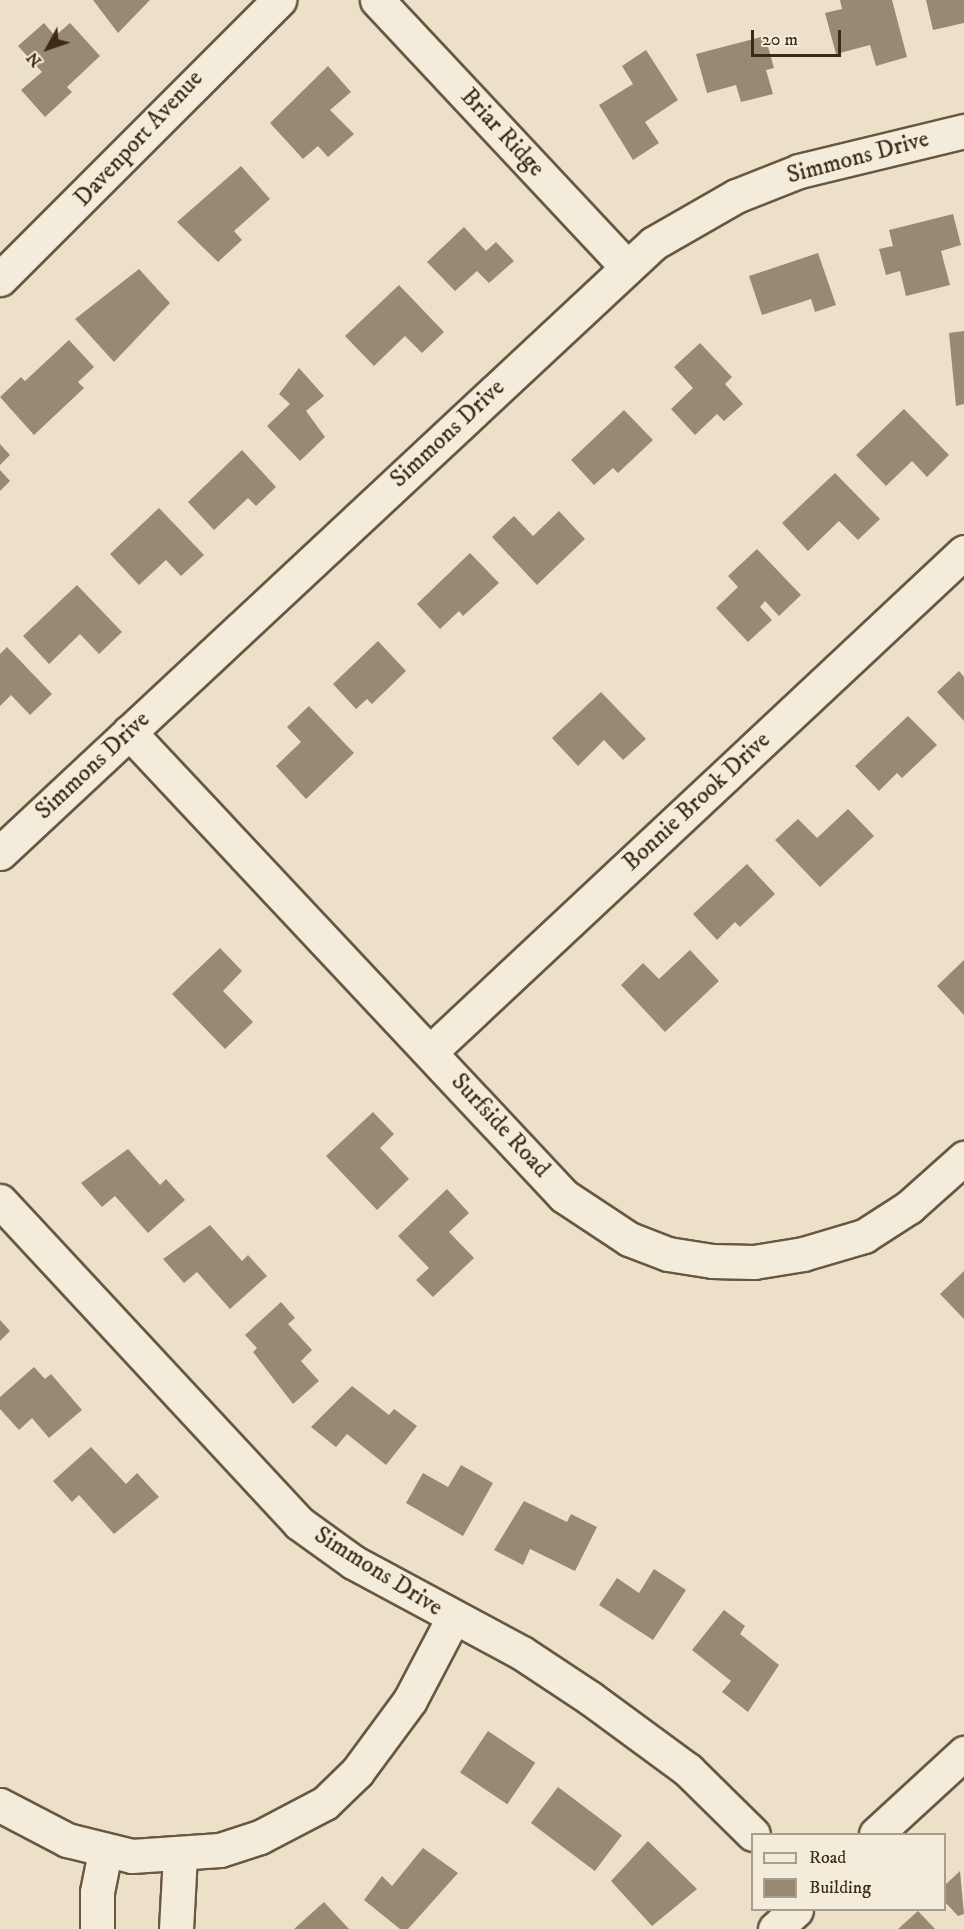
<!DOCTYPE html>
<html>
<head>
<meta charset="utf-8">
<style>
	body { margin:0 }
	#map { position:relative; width:964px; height:1929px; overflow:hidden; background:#ece1c8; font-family:"IM FELL DW Pica",serif }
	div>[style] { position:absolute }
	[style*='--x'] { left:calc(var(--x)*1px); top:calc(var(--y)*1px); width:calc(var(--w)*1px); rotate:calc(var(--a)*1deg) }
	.building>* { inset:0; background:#988972; transform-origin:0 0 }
	.roads { filter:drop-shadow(2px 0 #685841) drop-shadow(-2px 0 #685841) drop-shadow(0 2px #685841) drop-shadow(0 -2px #685841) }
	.minor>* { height:33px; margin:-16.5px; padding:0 16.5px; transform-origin:16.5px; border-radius:16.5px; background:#f3ecdb }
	span { translate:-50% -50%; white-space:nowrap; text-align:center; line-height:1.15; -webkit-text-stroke:4.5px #f3ecdb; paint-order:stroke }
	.street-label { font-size:24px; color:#3c2a14 }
	.legend { position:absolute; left:751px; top:1833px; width:195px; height:78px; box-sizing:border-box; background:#f3ecdb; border:2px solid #aa9e8b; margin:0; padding:8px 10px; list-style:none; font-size:18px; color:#3c2a14 }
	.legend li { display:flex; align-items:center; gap:12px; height:30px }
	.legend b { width:30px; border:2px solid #aa9e8b }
	.north { position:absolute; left:18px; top:18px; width:60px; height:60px; -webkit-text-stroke:4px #f3ecdb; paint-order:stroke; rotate:230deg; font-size:16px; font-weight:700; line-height:24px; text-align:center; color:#3c2a14 }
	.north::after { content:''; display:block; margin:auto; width:21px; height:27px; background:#3c2a14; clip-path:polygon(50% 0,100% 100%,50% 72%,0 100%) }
	.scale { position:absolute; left:751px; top:30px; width:90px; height:27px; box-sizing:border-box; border:3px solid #3c2a14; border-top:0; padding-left:8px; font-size:18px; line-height:21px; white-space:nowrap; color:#3c2a14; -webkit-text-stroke:4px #f3ecdb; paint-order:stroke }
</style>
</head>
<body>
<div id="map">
	<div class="building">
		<div style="clip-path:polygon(93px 0,150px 0,118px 33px)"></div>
		<div style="clip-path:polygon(840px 0,892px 0,907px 57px,876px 66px,870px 45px,836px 54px,825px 13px,842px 9px)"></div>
		<div style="clip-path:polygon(926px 0,964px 0,964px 23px,933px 30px)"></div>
		<div style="clip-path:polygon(44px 23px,55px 36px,70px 23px,100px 56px,67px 87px,72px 92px,45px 117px,21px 90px,42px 72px,18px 46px)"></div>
		<div style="clip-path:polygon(765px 36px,774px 68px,766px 70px,773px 94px,741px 102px,736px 85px,707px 93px,696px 54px)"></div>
		<div style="clip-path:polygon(646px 50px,678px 100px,645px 122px,659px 143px,633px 160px,599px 105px,633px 84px,622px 66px)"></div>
		<div style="clip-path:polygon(328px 66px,351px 92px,330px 110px,354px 134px,328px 157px,318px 146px,303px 159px,270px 123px)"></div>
		<div style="clip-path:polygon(241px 166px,270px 199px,234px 231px,242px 240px,218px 262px,177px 222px)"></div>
		<div style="clip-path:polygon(953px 214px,961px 245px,941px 251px,950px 285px,906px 296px,900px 271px,886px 275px,879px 249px,893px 246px,889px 230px)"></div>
		<div style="clip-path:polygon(464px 227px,486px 251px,496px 242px,514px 261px,489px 283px,477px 271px,455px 291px,427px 262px)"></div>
		<div style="clip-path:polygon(818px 253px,836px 305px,815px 312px,811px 299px,762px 315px,749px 276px)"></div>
		<div style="clip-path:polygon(139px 269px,170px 303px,114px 362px,75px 319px)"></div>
		<div style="clip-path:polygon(399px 285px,444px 332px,422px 353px,405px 336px,374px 366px,345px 336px)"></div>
		<div style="clip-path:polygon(964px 331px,964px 404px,956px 406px,949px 333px)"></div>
		<div style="clip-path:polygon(69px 340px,94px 367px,78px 382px,84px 388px,34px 435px,0 397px,21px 377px,25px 381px)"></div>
		<div style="clip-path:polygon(700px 343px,732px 377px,725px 384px,743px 404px,724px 421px,717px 414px,695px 435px,671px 409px,693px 388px,674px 367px)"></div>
		<div style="clip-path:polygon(299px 368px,324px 396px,306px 411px,325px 437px,300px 461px,267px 426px,290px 404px,279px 394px)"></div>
		<div style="clip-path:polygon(904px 409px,949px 455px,927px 477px,912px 461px,886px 486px,856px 455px)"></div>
		<div style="clip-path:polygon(624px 410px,653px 440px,618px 473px,613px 468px,594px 485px,571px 460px)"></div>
		<div style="clip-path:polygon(0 444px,10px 455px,0 465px)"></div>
		<div style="clip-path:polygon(242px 450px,276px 487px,256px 506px,248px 498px,214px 530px,188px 502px)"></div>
		<div style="clip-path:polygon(0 470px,10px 481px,0 491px)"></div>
		<div style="clip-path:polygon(835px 473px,880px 519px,858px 540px,839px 521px,808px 551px,782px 523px)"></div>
		<div style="clip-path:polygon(159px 508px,204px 555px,181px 576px,166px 560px,139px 585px,110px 554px)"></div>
		<div style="clip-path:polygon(559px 511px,585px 539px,537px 585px,492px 537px,514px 516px,533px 536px)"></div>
		<div style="clip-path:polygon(757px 549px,801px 595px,779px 616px,765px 601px,760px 607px,772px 620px,748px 642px,716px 608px,738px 587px,728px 576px)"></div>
		<div style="clip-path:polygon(470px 553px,499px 583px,463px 616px,459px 611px,440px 629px,417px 604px)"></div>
		<div style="clip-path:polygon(77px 585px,122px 632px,99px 654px,80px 634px,49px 664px,23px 636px)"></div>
		<div style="clip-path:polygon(378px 641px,406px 671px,372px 704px,367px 699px,356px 709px,333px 684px)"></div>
		<div style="clip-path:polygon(7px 647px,52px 694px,30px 715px,11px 695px,0 706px,0 654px)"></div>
		<div style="clip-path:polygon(959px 671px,964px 677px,964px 721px,937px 692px)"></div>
		<div style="clip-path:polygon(601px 692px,646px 739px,623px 760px,604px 740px,578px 766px,552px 738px)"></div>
		<div style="clip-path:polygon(309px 706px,354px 753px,306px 799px,276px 766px,301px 742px,287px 727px)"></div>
		<div style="clip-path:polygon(908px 716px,937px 745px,902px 778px,897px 773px,879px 791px,855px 766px)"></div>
		<div style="clip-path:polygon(848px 809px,874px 836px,820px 887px,775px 840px,798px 819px,817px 838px)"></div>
		<div style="clip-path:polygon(747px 864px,775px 894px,740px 927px,735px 922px,717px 940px,693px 914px)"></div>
		<div style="clip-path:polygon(220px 948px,242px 971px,223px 991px,253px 1022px,225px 1049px,172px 994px)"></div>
		<div style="clip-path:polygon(690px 950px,719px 981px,665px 1032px,621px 985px,643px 963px,659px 979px)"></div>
		<div style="clip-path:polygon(964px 960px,964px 1015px,937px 986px)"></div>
		<div style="clip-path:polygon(373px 1112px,394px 1134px,380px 1148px,409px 1179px,377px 1210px,326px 1156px)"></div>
		<div style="clip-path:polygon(128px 1149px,160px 1185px,166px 1179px,185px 1200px,148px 1233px,115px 1196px,102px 1207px,81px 1183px)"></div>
		<div style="clip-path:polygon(447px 1189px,469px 1213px,449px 1232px,474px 1258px,433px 1297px,416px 1280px,429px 1268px,398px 1236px)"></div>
		<div style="clip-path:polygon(210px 1225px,242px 1261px,248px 1255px,267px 1276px,230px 1309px,197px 1272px,184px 1283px,163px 1259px)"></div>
		<div style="clip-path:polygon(964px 1271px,964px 1319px,940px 1294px)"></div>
		<div style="clip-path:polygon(281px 1302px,295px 1318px,288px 1324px,312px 1350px,301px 1361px,319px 1381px,293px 1404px,253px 1352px,257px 1348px,245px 1335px)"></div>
		<div style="clip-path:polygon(0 1320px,10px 1331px,0 1341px)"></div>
		<div style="clip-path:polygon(34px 1367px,45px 1379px,51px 1374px,82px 1410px,49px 1438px,32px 1418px,19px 1430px,0 1409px,0 1397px)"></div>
		<div style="clip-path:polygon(352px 1386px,389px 1415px,394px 1409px,417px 1426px,386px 1465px,347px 1434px,336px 1447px,311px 1427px)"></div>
		<div style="clip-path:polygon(91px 1447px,126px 1484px,137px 1473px,159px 1497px,114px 1534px,79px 1495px,72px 1502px,53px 1481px)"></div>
		<div style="clip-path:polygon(461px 1465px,493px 1483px,463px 1536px,406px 1503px,423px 1473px,448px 1487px)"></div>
		<div style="clip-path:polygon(524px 1501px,567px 1522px,571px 1514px,597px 1527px,575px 1571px,530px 1549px,523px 1565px,494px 1550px)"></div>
		<div style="clip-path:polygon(654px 1569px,686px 1590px,653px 1640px,599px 1605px,617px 1578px,639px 1593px)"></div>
		<div style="clip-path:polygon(724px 1610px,745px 1626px,740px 1634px,779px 1665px,748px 1712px,722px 1692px,731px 1681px,692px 1650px)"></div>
		<div style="left:488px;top:1731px;width:57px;height:50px;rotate:34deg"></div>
		<div style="left:558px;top:1787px;width:80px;height:45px;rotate:37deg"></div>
		<div style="clip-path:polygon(648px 1841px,697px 1889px,652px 1926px,611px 1881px)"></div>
		<div style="clip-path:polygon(423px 1848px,458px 1873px,408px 1929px,400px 1929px,364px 1900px,382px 1876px,392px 1886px)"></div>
		<div style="clip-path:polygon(960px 1871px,964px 1914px,958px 1916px,944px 1901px,944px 1886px)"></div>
		<div style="clip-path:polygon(324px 1902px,349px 1929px,294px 1929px)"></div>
		<div style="clip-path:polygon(918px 1911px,935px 1929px,898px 1929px)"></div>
	</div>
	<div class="roads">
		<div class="minor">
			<div style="--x:377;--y:0;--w:366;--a:46.9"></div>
			<div style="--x:0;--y:279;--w:395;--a:-45"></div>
			<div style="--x:129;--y:732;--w:636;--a:46.85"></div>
			<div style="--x:564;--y:1196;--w:78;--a:33.5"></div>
			<div style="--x:629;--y:1239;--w:42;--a:21"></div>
			<div style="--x:668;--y:1254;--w:45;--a:9"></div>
			<div style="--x:712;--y:1261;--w:42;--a:1.4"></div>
			<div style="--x:754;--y:1262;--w:50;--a:-9.3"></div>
			<div style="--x:803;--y:1254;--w:64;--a:-16.4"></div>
			<div style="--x:864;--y:1236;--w:54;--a:-32.8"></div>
			<div style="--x:909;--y:1207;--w:74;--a:-41.7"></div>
			<div style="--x:0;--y:853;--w:894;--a:-43.01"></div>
			<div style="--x:654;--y:243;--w:95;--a:-29.8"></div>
			<div style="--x:736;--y:196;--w:68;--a:-21.6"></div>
			<div style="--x:799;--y:171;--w:170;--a:-13.6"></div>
			<div style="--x:431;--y:1051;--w:730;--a:-43.11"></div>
			<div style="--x:0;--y:1201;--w:439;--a:47.1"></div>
			<div style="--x:299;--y:1523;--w:67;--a:35.8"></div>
			<div style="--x:353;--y:1562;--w:192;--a:28.3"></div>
			<div style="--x:522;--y:1653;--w:82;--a:33.5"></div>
			<div style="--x:590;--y:1698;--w:122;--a:36.3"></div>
			<div style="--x:688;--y:1770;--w:91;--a:44.6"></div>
			<div style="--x:0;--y:1805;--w:76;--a:27.6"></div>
			<div style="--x:67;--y:1840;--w:67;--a:13.8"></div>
			<div style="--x:132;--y:1856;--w:88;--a:-3.9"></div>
			<div style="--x:220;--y:1850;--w:42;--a:-18"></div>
			<div style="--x:260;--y:1837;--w:73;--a:-27.6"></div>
			<div style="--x:325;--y:1803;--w:45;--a:-44.1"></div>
			<div style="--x:357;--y:1772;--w:89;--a:-53.6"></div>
			<div style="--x:410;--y:1700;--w:93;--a:-62.3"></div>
			<div style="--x:876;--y:1834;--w:120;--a:-42.6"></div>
			<div style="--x:97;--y:1929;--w:37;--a:-90"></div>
			<div style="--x:97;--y:1892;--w:41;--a:-78.7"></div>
			<div style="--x:176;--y:1929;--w:73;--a:-86.9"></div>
			<div style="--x:775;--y:1929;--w:28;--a:-42"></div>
		</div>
	</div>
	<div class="street-label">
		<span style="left:502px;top:133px;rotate:47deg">Briar Ridge</span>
		<span style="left:139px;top:139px;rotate:-47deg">Davenport Avenue</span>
		<span style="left:858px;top:158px;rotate:-15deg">Simmons Drive</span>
		<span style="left:448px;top:434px;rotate:-43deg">Simmons Drive</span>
		<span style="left:93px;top:766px;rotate:-43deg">Simmons Drive</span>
		<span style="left:697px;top:802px;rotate:-43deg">Bonnie Brook Drive</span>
		<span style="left:500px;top:1126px;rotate:47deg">Surfside Road</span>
		<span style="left:378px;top:1572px;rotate:32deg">Simmons Drive</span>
	</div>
	<ul class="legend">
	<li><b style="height:8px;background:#f3ecdb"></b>Road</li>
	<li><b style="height:16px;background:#988972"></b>Building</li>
	</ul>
	<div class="north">N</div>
	<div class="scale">20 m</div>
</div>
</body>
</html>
